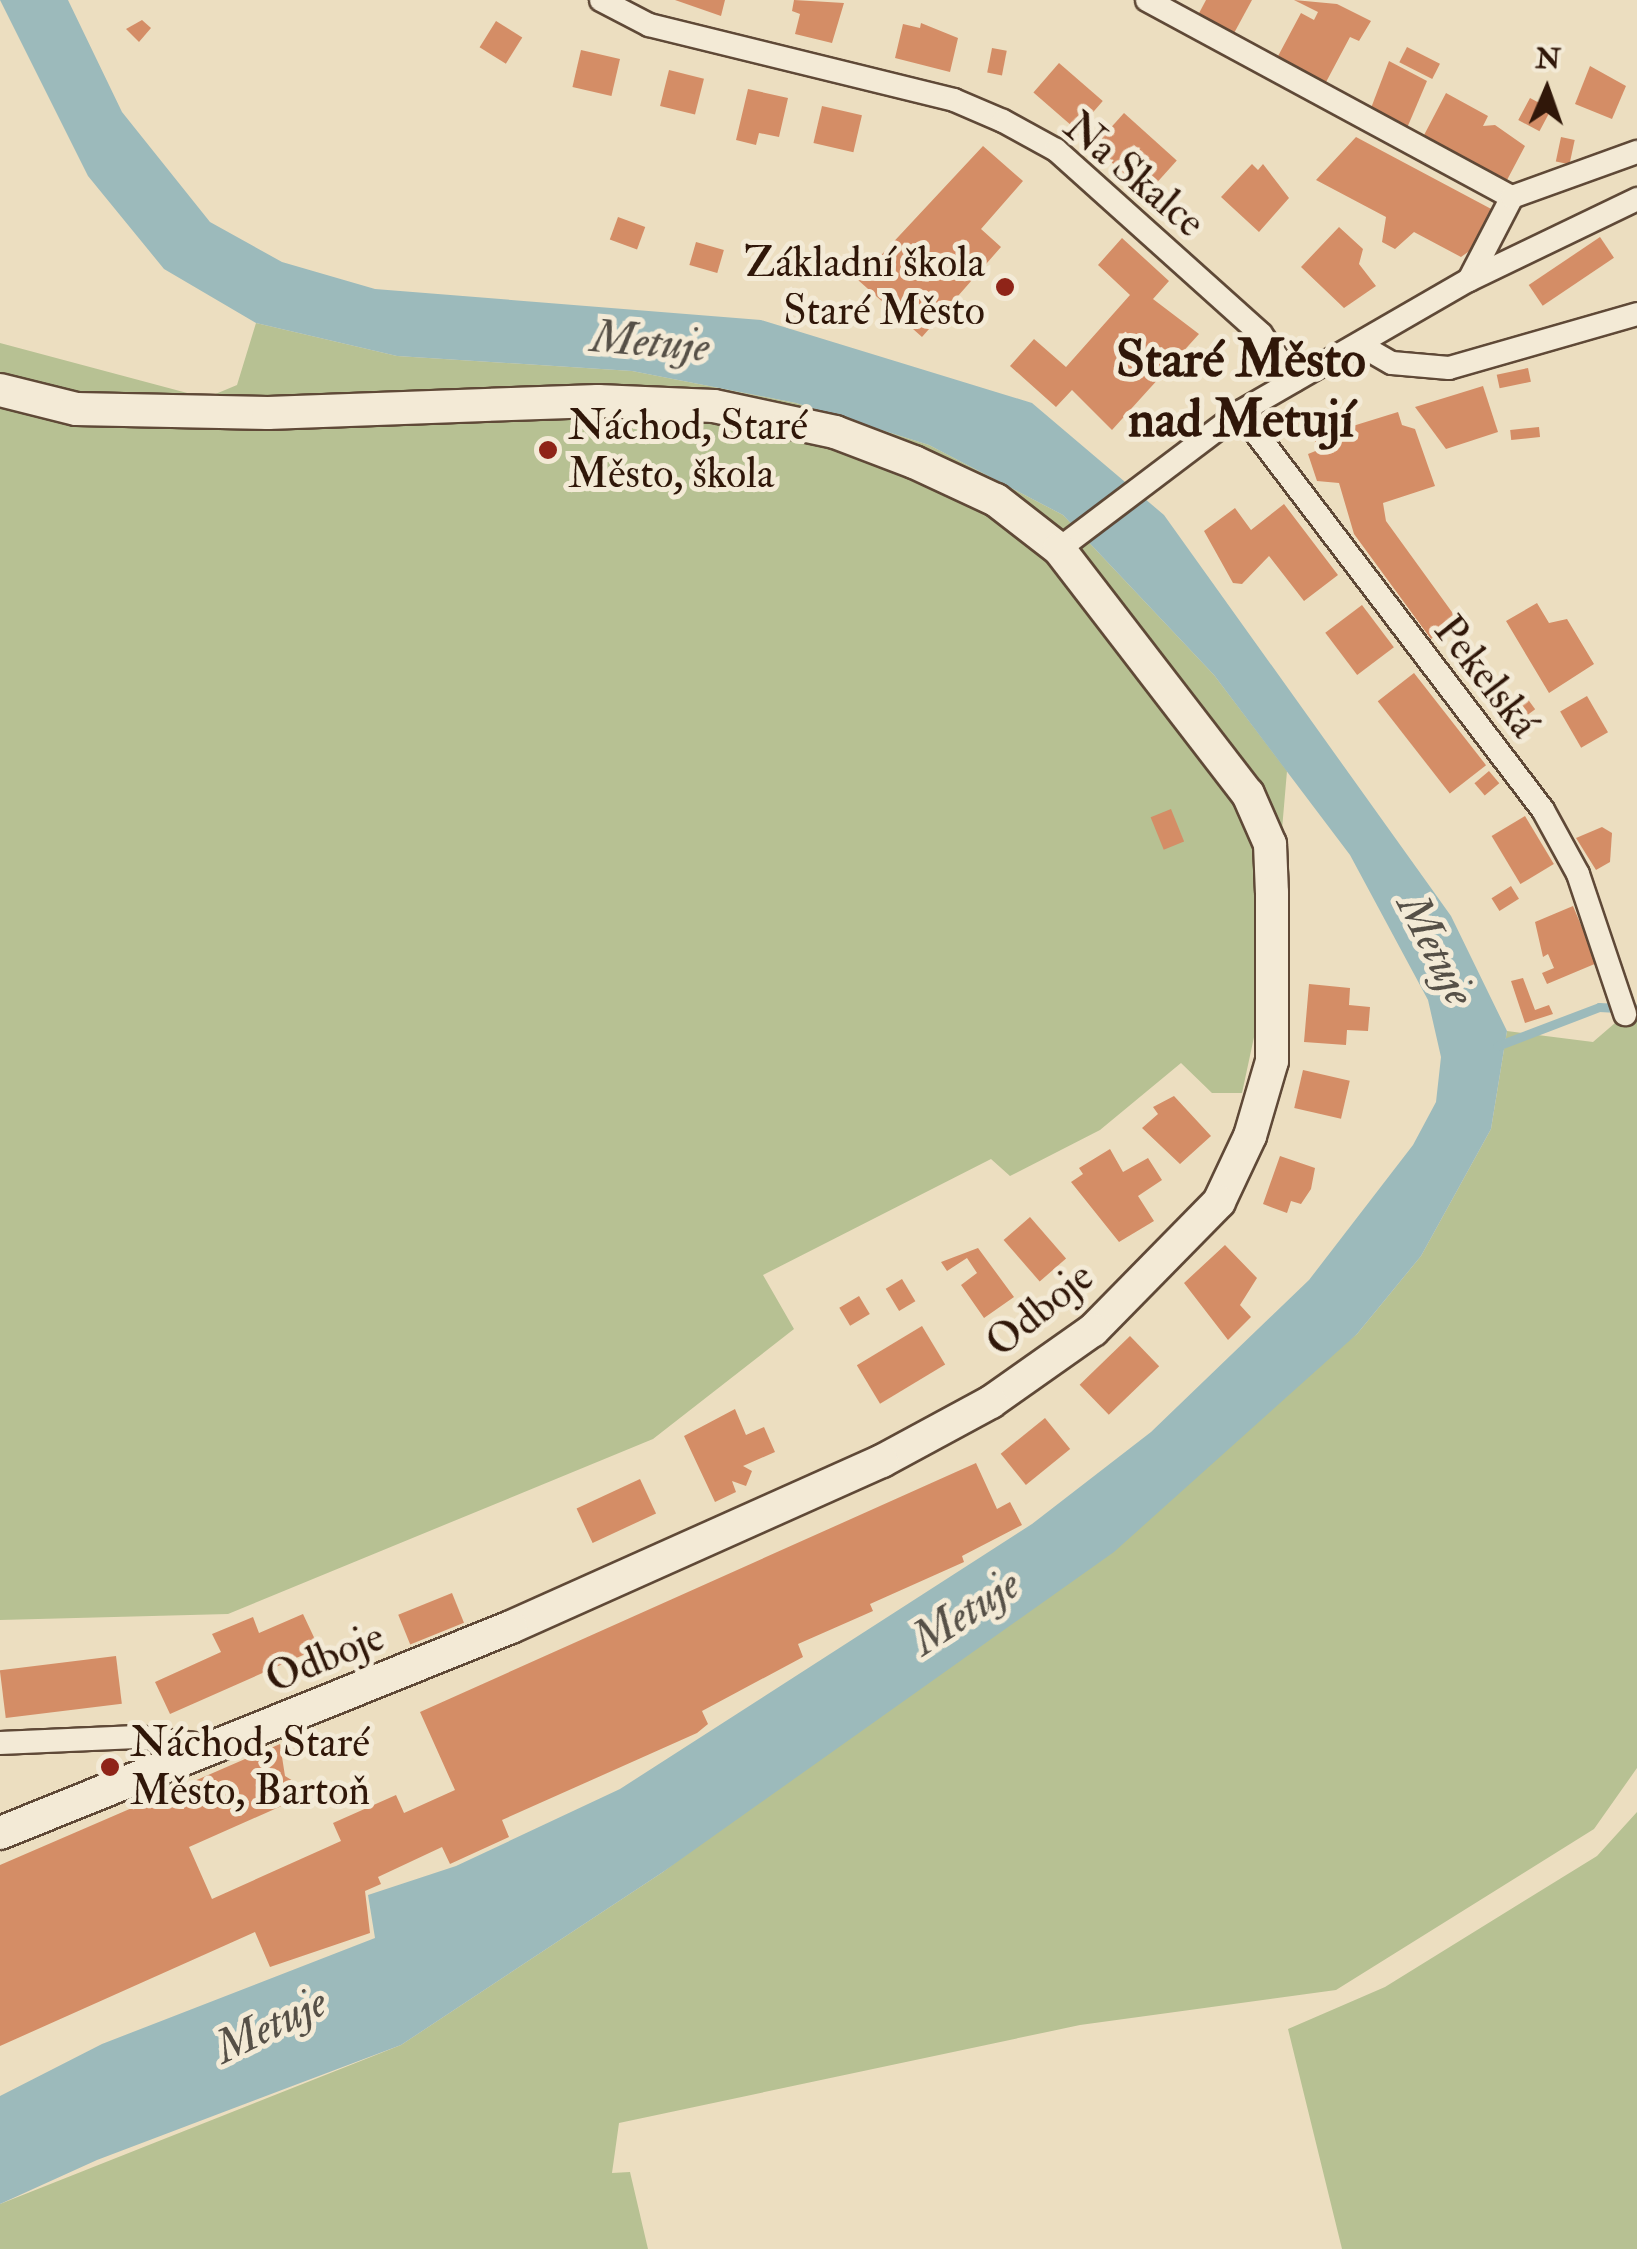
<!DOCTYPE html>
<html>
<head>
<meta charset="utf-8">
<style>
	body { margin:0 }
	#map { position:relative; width:1637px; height:2249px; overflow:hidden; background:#ecdec0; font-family:"IM FELL Double Pica",serif }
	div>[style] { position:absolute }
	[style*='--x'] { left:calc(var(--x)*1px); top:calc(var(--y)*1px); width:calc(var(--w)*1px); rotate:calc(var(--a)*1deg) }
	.green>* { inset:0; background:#b7c193 }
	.water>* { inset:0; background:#9cbabb }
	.stream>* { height:9px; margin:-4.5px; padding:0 4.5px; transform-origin:4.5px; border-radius:4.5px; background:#9cbabb }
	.building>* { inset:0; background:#d48d66; transform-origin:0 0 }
	.roads { filter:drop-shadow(2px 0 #5f4937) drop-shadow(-2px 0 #5f4937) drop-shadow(0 2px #5f4937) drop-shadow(0 -2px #5f4937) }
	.street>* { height:22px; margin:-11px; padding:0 11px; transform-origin:11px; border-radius:11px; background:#f3ead6 }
	.secondary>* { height:32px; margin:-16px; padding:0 16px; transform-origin:16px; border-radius:16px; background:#f3ead6 }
	.dots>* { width:28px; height:28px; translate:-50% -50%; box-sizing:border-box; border:5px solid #f3ead6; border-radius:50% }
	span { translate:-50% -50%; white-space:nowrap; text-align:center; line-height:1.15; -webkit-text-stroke:10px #f3ead6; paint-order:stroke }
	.street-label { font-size:42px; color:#301709 }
	.poi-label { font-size:42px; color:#301709 }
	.right { translate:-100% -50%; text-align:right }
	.left { translate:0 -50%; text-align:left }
	.water-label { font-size:45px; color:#565047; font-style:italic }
	.district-label { font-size:52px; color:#301709; font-weight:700 }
	.north { position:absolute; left:1497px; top:40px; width:100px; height:100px; -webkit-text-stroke:8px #f3ead6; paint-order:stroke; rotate:2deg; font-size:28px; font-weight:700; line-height:40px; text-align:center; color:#301709 }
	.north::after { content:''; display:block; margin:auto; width:35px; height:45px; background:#301709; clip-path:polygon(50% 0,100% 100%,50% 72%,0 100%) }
</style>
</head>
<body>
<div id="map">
	<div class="green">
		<div style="clip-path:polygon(256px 323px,397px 356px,632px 371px,796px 403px,929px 445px,1063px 515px,1214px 675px,1287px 771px,1271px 958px,1242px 1093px,1212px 1093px,1181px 1063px,1100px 1130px,1010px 1176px,991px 1159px,763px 1275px,794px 1329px,653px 1439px,228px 1614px,0 1620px,0 343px,206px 398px,237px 385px)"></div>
		<div style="clip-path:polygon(1637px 1004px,1637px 1768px,1594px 1829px,1336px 1990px,1080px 2025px,619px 2123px,612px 2173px,630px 2172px,648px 2249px,0 2249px,0 2204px,401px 2045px,663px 1872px,1357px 1334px,1421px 1256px,1491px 1129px,1507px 1031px,1593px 1042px)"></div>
		<div style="clip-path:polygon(1637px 1812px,1637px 2249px,1342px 2249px,1288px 2029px,1385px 1987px,1597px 1856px)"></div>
	</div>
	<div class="water">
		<div style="clip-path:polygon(0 0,68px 0,122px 112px,210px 222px,282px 262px,375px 289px,761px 320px,1032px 403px,1164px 515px,1451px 916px,1507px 1031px,1491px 1129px,1421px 1256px,1357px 1334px,1114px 1552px,663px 1872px,401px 2045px,97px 2160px,0 2204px,0 2096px,102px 2044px,375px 1938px,368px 1895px,456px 1866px,620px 1789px,1032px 1524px,1151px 1432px,1309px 1280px,1413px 1145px,1436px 1102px,1441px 1057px,1428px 1000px,1350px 855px,1214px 675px,1063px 515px,929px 445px,796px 403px,632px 371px,397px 356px,256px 323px,164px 269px,88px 176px)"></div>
	</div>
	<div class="stream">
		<div style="--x:1497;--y:1046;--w:109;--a:-20.9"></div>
		<div style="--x:1599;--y:1007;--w:38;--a:3"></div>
	</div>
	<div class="building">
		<div style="clip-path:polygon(675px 0,725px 0,721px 16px)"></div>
		<div style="clip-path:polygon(794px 0,844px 3px,832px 43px,795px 34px,800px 14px,792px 11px)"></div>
		<div style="clip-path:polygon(1206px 0,1252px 0,1233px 35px,1197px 17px)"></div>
		<div style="clip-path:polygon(1294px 0,1337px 4px,1371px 21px,1359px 41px,1350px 37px,1325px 84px,1277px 58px,1301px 13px,1314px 20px,1318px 12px)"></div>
		<div style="clip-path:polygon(142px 20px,151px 28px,139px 42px,126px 29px)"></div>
		<div style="left:496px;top:21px;width:31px;height:31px;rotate:32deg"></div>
		<div style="clip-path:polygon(921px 23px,958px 38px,950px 72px,895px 58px,903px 24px,920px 28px)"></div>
		<div style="left:1407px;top:47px;width:37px;height:17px;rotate:27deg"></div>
		<div style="left:992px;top:48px;width:15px;height:25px;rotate:11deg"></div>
		<div style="left:581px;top:50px;width:40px;height:38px;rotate:13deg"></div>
		<div style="clip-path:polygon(1389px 61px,1427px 81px,1407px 128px,1371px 108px)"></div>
		<div style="left:1059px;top:63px;width:58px;height:39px;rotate:41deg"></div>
		<div style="clip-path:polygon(1590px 66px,1626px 86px,1612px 119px,1575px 104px)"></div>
		<div style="left:669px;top:70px;width:36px;height:37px;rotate:14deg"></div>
		<div style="clip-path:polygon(748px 89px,788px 98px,779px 137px,759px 133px,756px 145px,736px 140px)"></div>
		<div style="clip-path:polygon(1446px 93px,1488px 116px,1483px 126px,1495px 125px,1525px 146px,1507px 180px,1423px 137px)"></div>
		<div style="left:1530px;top:98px;width:24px;height:25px;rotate:28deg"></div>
		<div style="left:822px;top:106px;width:41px;height:38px;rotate:13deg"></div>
		<div style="left:1124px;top:113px;width:71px;height:45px;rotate:42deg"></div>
		<div style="clip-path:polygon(1356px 137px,1495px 211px,1482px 242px,1461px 257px,1414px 232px,1395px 249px,1382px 242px,1386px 217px,1316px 180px)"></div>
		<div style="left:1561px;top:137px;width:14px;height:25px;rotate:12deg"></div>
		<div style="clip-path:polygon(983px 146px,1023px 181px,981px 229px,1001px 247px,922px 337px,858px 280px)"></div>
		<div style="clip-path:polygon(1252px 164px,1258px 170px,1263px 164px,1289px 198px,1259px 232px,1221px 197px)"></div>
		<div style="left:618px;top:217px;width:29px;height:24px;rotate:20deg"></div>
		<div style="clip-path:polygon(1339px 227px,1363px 249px,1359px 264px,1376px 286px,1344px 308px,1301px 267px)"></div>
		<div style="left:1600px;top:237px;width:25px;height:86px;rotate:56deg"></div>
		<div style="clip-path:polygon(1122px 238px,1169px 281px,1153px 299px,1199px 334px,1112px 430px,1072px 390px,1056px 407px,1010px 366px,1034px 339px,1066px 367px,1130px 295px,1098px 265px)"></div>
		<div style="left:696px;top:242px;width:29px;height:24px;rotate:16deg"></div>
		<div style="left:1528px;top:368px;width:14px;height:32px;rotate:78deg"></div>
		<div style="clip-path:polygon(1483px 386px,1498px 432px,1446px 449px,1415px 407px)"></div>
		<div style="clip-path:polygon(1398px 412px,1402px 425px,1415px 429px,1435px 486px,1383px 503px,1386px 521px,1457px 619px,1431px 639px,1354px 534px,1339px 483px,1317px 481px,1308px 454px,1318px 450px,1314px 438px)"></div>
		<div style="left:1539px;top:427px;width:10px;height:29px;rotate:84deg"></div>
		<div style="clip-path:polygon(1284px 504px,1338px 575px,1304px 601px,1269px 556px,1242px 584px,1233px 583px,1204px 531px,1235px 508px,1251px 530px)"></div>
		<div style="clip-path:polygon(1537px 603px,1549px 623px,1567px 619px,1594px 664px,1549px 693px,1506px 621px)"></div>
		<div style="left:1362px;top:605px;width:53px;height:46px;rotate:53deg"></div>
		<div style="left:1414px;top:673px;width:117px;height:46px;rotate:52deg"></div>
		<div style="left:1524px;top:694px;width:19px;height:34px;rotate:54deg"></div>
		<div style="left:1587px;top:696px;width:42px;height:31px;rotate:60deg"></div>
		<div style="left:1489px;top:771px;width:16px;height:19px;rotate:50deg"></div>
		<div style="left:1171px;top:809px;width:35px;height:22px;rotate:68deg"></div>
		<div style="left:1525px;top:816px;width:56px;height:39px;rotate:59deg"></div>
		<div style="clip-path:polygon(1602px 827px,1612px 833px,1610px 862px,1596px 870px,1576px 838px)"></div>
		<div style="left:1511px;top:886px;width:15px;height:23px;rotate:58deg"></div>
		<div style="clip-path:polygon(1573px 906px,1597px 963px,1547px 984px,1542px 973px,1554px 968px,1548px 954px,1543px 957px,1535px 922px)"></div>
		<div style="clip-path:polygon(1523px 978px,1535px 1010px,1549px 1005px,1553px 1014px,1525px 1023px,1511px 981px)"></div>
		<div style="clip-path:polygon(1309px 984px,1350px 988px,1349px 1005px,1370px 1007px,1368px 1031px,1347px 1030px,1346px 1045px,1304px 1042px)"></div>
		<div style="left:1303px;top:1070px;width:48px;height:39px;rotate:13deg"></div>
		<div style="clip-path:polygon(1174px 1096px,1211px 1136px,1180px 1164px,1142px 1128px,1158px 1114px,1153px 1107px)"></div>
		<div style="clip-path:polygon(1110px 1149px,1123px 1172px,1148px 1158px,1162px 1180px,1138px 1196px,1154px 1221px,1119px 1242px,1071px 1182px,1083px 1174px,1079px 1168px)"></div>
		<div style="clip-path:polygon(1280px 1156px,1315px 1168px,1311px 1189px,1301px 1204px,1291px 1201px,1287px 1213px,1263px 1204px)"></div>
		<div style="left:1030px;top:1217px;width:55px;height:35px;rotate:49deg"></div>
		<div style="clip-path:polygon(1225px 1245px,1257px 1278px,1240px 1305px,1251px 1317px,1228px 1340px,1184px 1283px)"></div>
		<div style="clip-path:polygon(978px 1248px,1014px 1297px,984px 1318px,961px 1285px,977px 1273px,967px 1258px,947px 1271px,941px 1262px)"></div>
		<div style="left:902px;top:1279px;width:26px;height:19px;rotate:59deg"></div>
		<div style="left:859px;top:1296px;width:21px;height:23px;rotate:59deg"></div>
		<div style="left:922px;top:1326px;width:45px;height:76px;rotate:59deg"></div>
		<div style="left:1130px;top:1336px;width:42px;height:70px;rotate:46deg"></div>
		<div style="clip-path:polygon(735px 1409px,746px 1435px,764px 1427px,775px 1452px,743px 1466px,752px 1471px,746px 1486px,732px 1481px,736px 1492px,715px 1502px,684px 1436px)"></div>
		<div style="left:1045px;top:1418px;width:40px;height:57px;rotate:51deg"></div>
		<div style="clip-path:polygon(976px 1463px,997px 1509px,1010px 1502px,1022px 1525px,962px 1556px,964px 1562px,870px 1604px,873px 1611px,798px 1644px,803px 1657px,702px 1711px,708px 1724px,697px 1733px,502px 1820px,509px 1837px,450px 1864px,442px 1847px,378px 1877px,381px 1884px,365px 1891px,370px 1933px,270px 1967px,255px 1932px,0 2046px,0 1865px,280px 1744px,285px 1776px,298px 1784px,295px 1800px,189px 1847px,212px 1899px,341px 1841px,333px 1823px,396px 1795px,404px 1813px,455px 1790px,420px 1712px)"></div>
		<div style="left:640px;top:1479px;width:38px;height:70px;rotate:65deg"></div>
		<div style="left:452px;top:1593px;width:32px;height:58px;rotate:68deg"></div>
		<div style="clip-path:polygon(303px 1614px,319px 1648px,170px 1714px,155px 1682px,221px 1652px,212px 1634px,253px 1617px,259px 1633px)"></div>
		<div style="left:116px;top:1656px;width:48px;height:117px;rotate:83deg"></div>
	</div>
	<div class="roads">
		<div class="street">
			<div style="--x:601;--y:0;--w:54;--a:27.5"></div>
			<div style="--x:649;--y:25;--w:314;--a:13.8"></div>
			<div style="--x:954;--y:100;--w:53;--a:23.2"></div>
			<div style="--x:1003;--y:121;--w:60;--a:28.7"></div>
			<div style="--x:1056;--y:150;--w:275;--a:41.9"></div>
			<div style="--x:1261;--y:334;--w:57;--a:54.9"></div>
			<div style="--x:1147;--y:0;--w:415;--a:28.4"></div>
			<div style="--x:1512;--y:197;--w:93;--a:117.4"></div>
			<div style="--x:1512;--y:197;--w:133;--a:-19.8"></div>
			<div style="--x:1362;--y:346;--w:34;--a:30"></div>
			<div style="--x:1392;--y:363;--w:57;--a:5"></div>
			<div style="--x:1449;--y:368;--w:196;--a:-16"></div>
			<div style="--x:1240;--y:412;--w:500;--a:52.72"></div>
			<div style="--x:1543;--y:810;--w:73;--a:61.3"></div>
			<div style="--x:1578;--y:874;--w:148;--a:71.4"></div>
			<div style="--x:1059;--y:549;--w:227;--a:-37.1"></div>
			<div style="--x:1240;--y:412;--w:264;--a:-30"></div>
			<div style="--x:1469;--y:280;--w:187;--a:-25.7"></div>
			<div style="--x:0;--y:1743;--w:137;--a:-2.5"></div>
			<div style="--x:137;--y:1737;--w:75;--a:6.9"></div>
		</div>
		<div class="secondary">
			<div style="--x:0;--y:390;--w:78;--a:14"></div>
			<div style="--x:76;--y:409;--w:192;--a:1.2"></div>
			<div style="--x:268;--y:413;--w:330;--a:-2.1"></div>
			<div style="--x:598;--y:401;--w:116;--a:2.5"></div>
			<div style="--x:714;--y:406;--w:124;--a:12.1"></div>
			<div style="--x:835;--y:432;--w:85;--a:20.8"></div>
			<div style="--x:914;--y:462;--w:90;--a:24.9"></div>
			<div style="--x:996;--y:500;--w:80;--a:37.9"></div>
			<div style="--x:1059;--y:549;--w:309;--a:52.4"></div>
			<div style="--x:1248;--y:794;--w:55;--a:66.3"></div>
			<div style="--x:1270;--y:844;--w:49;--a:87.7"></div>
			<div style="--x:1272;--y:893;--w:168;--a:90"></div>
			<div style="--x:1272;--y:1061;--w:78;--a:106.3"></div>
			<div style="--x:1250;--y:1136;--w:73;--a:115.2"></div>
			<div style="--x:1219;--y:1202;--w:180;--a:134.5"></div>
			<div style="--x:1093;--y:1330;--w:125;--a:144.8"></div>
			<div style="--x:991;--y:1402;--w:124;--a:151.6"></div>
			<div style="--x:882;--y:1461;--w:406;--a:155.9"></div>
			<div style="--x:511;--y:1627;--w:551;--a:158.04"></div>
		</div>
	</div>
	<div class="dots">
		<div style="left:1005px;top:287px;background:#8f2418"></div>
		<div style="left:548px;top:450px;background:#8f2418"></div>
		<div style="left:110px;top:1767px;background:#8f2418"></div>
	</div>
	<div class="street-label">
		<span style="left:1134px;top:175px;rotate:40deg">Na Skalce</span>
		<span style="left:1486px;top:677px;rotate:52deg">Pekelská</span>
		<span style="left:1040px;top:1310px;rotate:-39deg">Odboje</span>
		<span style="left:325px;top:1658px;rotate:-22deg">Odboje</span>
	</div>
	<div class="poi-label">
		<span class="right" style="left:985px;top:287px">Základní škola<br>Staré Město</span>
		<span class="left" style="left:568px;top:450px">Náchod, Staré<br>Město, škola</span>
		<span class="left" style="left:130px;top:1767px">Náchod, Staré<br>Město, Bartoň</span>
	</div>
	<div class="water-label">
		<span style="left:650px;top:343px;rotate:5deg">Metuje</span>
		<span style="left:1435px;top:950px;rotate:63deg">Metuje</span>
		<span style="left:966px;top:1613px;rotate:-33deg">Metuje</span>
		<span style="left:271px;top:2026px;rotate:-26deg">Metuje</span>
	</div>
	<div class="district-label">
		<span style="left:1241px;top:390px">Staré Město<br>nad Metují</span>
	</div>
	<div class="north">N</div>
</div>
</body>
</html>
